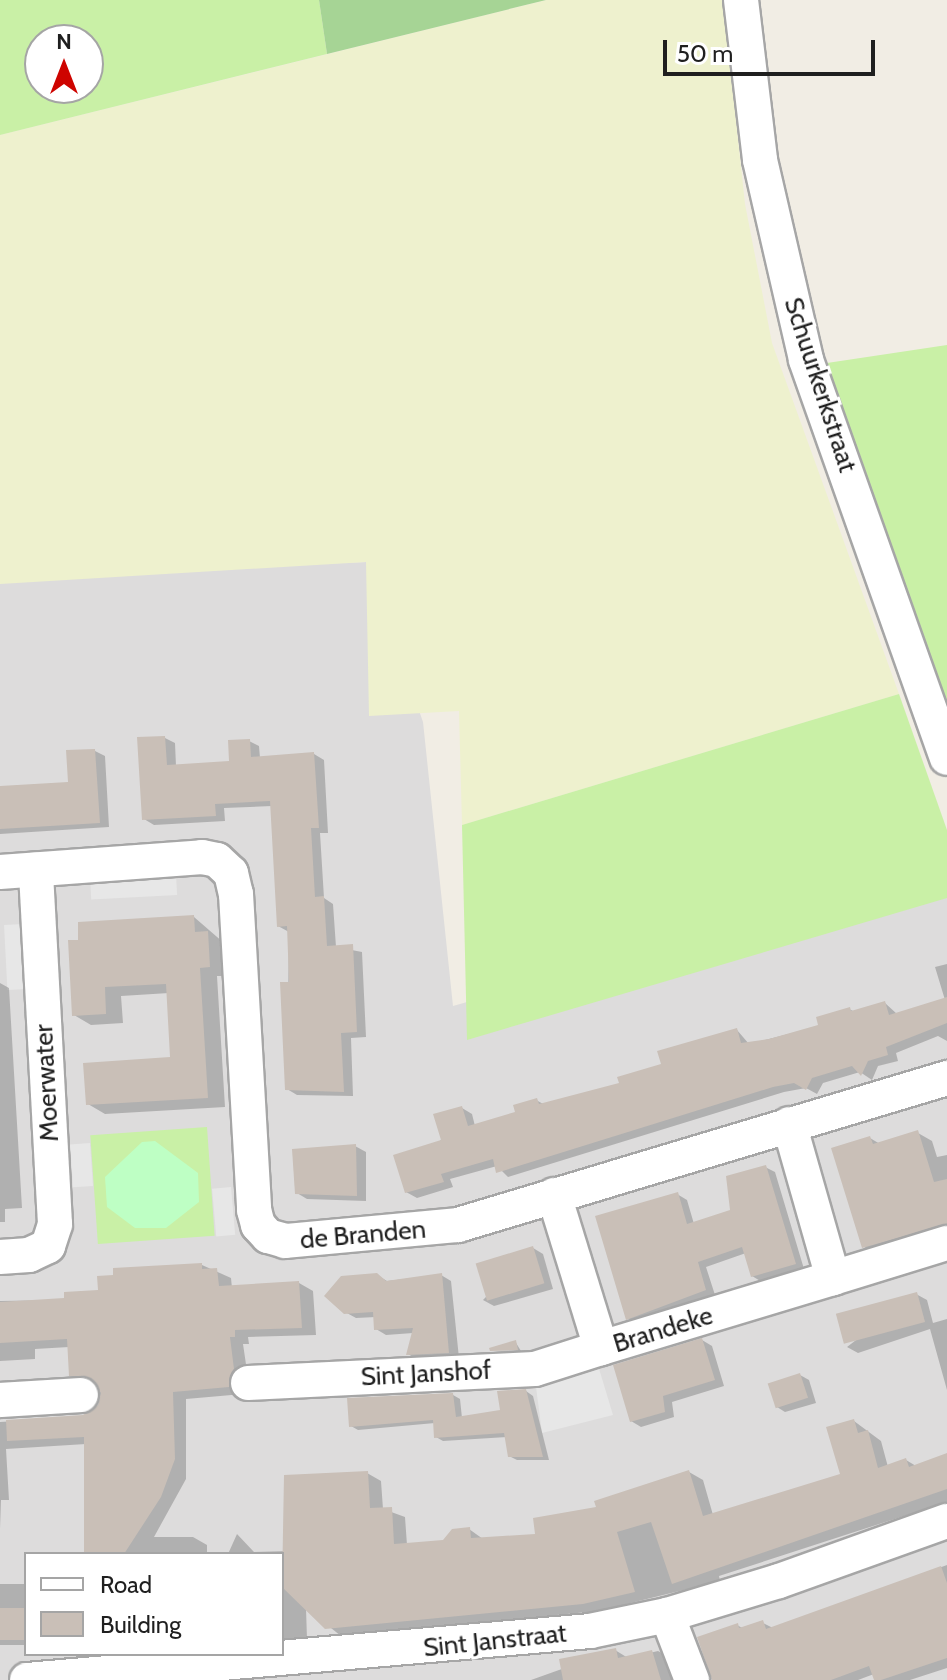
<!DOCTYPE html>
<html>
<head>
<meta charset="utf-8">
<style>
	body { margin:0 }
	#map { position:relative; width:947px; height:1680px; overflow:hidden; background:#f1ede4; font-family:Cabin,sans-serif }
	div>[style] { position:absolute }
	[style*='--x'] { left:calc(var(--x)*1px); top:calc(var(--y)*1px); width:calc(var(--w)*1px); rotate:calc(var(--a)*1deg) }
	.residential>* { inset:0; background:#dddcdc }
	.farmland>* { inset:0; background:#eef1ce }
	.grass>* { inset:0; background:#c9f0a6; transform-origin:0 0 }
	.forest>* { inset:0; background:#a6d495 }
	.park>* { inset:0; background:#beffc4 }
	.parking>* { inset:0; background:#e7e7e7; transform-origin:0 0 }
	.shadow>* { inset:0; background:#0003; transform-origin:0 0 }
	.building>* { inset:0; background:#c9bfb7; transform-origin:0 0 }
	.roads { filter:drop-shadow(2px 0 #a6a6a6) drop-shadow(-2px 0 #a6a6a6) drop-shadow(0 2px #a6a6a6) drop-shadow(0 -2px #a6a6a6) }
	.minor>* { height:34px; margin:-17px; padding:0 17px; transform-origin:17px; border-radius:17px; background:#fff }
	span { translate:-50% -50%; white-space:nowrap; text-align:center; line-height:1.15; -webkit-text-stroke:6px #fff; paint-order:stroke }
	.street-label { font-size:26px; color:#1f1f1f }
	.legend { position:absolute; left:24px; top:1552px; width:260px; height:104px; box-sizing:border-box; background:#fff; border:2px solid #a5a5a5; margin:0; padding:10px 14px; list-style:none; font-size:24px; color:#1f1f1f }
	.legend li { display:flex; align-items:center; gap:16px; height:40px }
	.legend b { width:40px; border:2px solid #a5a5a5 }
	.north { position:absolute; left:24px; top:24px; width:80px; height:80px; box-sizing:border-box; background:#fff; border:2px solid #a5a5a5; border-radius:50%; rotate:0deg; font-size:22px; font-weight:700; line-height:32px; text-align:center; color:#1f1f1f }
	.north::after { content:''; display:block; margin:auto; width:28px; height:36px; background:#ce0400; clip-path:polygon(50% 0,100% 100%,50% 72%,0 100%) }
	.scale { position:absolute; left:663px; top:40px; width:212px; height:36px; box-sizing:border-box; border:4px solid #1f1f1f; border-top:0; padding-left:10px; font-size:24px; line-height:28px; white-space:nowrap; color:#1f1f1f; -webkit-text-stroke:6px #fff; paint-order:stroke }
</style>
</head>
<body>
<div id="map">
	<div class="residential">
		<div style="clip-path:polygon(evenodd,367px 562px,423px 722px,453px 1006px,947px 866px,947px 1680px,0 1680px,0 576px,367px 562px,26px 1554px,282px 1554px,282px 1654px,26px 1654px,26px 1554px)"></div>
	</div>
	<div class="farmland">
		<div style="clip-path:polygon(546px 0,723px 0,745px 204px,772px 343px,899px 694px,462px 825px,459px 711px,369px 716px,366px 562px,0 584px,0 135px)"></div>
	</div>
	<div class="grass">
		<div style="clip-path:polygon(evenodd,0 0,319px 0,327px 54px,0 135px,0 0,88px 40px,88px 88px,40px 88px,40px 40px,88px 40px)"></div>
		<div style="clip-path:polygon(947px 345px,947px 703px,827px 363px)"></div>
		<div style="clip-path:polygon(899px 694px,947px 830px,947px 898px,467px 1040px,462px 825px)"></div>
		<div style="left:207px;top:1127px;width:109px;height:117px;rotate:86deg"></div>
	</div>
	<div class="forest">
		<div style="clip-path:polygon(319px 0,546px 0,327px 54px)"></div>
	</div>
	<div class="park">
		<div style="clip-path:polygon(155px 1141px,198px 1173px,199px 1202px,166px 1228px,135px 1228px,107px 1207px,105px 1177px,142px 1142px)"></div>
	</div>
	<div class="parking">
		<div style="left:176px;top:874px;width:21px;height:86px;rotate:87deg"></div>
		<div style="left:24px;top:924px;width:65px;height:20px;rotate:87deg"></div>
		<div style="left:90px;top:1143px;width:43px;height:20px;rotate:86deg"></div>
		<div style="left:231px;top:1187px;width:48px;height:19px;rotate:85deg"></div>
		<div style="clip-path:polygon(597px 1362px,613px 1415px,542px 1433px,535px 1379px)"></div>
	</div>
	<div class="shadow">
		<div style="clip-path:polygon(165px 738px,175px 743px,176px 766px,231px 763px,249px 741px,259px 746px,260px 758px,314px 754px,324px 760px,328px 833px,320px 833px,324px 898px,333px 904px,336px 947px,362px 952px,366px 1037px,351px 1038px,353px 1096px,297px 1095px,287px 1089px,289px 932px,278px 926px,272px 806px,224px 808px,225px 821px,154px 825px,144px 819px)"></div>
		<div style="clip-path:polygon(95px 751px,105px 756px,109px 827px,0 834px,0 788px,70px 784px)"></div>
		<div style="clip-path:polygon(194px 917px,224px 943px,226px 976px,217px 976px,225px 1107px,105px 1114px,88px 1104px,172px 1059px,169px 993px,121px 996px,123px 1023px,91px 1025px,74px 1015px,70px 942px)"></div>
		<div style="clip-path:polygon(947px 964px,947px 1041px,938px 1036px,896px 1053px,898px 1061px,878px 1066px,872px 1080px,860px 1072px,823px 1083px,817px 1094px,806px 1088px,784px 1092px,508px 1177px,497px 1166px,450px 1179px,453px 1187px,417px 1198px,406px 1192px,462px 1108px,472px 1114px,475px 1126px,518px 1113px,536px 1100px,545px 1105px,621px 1085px,737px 1030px,749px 1044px,820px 1026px,849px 1009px,855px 1012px,885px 1003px,897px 1014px,945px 1000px,935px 967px)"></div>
		<div style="clip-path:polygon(0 983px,9px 988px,22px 1208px,5px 1209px,5px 1222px,0 1222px)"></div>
		<div style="clip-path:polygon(918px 1133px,932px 1141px,937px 1157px,947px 1155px,947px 1235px,878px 1255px,864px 1247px,870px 1138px,880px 1144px)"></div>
		<div style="clip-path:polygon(355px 1146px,366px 1152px,366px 1201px,307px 1199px,297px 1193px)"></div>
		<div style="clip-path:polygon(765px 1167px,775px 1172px,804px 1269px,762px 1282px,752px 1276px,746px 1253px,706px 1267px,715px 1295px,698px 1300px,699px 1305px,637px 1324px,628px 1318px,677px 1194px,687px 1200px,694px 1224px,733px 1211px)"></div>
		<div style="clip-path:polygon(533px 1248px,543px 1254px,553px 1289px,494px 1306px,483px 1300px)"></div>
		<div style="clip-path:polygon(202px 1265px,231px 1278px,232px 1288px,299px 1283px,313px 1291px,316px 1335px,248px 1337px,249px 1344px,243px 1344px,248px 1378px,243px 1394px,186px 1399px,186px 1479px,154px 1537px,193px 1537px,207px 1545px,207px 1554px,87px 1554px,86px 1444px,6px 1449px,9px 1500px,1px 1500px,0 1529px,0 1422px,83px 1417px,101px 1406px,99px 1383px,71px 1375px,69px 1347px,35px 1349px,35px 1359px,0 1361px,0 1301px,66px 1300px)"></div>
		<div style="clip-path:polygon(377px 1275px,387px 1281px,441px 1275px,451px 1281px,459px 1358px,418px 1360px,408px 1354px,413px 1333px,386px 1335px,376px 1329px,376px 1317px,356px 1318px,345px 1312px)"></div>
		<div style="clip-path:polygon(916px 1294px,927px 1300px,933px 1323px,947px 1319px,947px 1390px,930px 1329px,858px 1353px,847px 1347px)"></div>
		<div style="clip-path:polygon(702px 1340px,712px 1346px,724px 1386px,672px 1402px,674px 1417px,641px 1427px,631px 1421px)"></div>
		<div style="clip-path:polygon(516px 1343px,521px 1351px,492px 1350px)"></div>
		<div style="clip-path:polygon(800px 1375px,809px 1380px,816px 1403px,785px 1412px,777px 1407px)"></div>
		<div style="clip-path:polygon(526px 1391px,533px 1396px,549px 1460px,517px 1460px,509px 1456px,507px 1437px,443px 1441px,436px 1437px,435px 1423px,358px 1430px,351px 1426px,453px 1395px,460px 1399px,462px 1418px,502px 1412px)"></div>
		<div style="clip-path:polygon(854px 1421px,881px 1441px,888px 1467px,906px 1460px,916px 1466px,947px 1455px,947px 1502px,719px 1576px,720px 1581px,598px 1611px,341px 1636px,306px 1608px,307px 1639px,282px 1640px,282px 1554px,228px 1554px,237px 1534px,254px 1552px,289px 1551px,367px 1473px,381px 1481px,383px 1509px,405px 1517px,407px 1545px,444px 1542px,469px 1529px,483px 1539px,538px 1536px,689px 1472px,703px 1480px,713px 1515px,843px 1476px)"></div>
		<div style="clip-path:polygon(947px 1565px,947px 1668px,910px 1680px,876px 1680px,874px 1674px,858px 1680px,721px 1680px,737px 1625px,744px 1629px,763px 1623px,773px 1628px)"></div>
		<div style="left:26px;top:1584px;width:61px;height:26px;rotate:90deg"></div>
		<div style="clip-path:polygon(615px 1650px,628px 1658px,658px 1651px,675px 1660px,682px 1680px,531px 1680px)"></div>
	</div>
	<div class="building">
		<div style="clip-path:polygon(165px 736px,167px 765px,229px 761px,228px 740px,250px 739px,251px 757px,314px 752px,319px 828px,311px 828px,315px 897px,324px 896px,327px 946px,353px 944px,357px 1032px,341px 1033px,344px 1092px,285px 1090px,280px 982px,289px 982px,287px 926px,277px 927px,270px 801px,215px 804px,216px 816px,142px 820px,137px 737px)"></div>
		<div style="clip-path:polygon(95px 749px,100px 823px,0 829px,0 786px,68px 782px,66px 750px)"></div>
		<div style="clip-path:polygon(194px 915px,195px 932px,208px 931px,210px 967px,200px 968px,208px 1098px,86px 1105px,83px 1063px,170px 1057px,166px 984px,105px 987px,106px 1014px,72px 1016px,68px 940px,78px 940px,78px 922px)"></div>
		<div style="clip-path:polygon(947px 997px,947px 1023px,886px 1047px,888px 1055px,868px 1061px,861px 1076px,852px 1066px,812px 1078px,806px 1090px,794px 1083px,773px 1087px,496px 1173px,493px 1159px,441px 1174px,444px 1182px,405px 1193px,393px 1155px,441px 1140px,433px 1114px,462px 1106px,468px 1126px,515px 1112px,513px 1105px,537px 1098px,539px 1104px,619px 1083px,617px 1077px,661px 1064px,657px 1051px,737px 1028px,741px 1043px,769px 1039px,818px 1025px,816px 1017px,850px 1007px,851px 1011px,885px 1001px,889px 1015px)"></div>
		<div style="clip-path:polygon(918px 1130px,934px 1182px,947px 1179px,947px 1224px,862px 1248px,831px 1148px,870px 1136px,873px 1144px)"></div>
		<div style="clip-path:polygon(356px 1144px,357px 1196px,295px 1194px,292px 1149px)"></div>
		<div style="clip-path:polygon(766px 1165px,796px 1264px,751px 1277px,742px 1247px,698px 1262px,706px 1290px,626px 1320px,595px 1216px,678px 1192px,687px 1224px,730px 1210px,726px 1176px)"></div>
		<div style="left:533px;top:1246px;width:39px;height:60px;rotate:73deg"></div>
		<div style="clip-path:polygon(202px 1263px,202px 1269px,217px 1268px,219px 1286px,299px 1281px,302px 1328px,235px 1330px,235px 1337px,230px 1337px,234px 1369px,229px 1387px,173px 1392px,175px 1459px,161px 1497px,124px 1554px,84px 1554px,84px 1437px,7px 1441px,6px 1420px,83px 1415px,98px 1405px,101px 1393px,91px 1378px,69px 1376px,67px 1339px,0 1343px,0 1302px,64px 1298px,64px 1292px,98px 1290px,97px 1276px,113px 1275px,113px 1268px)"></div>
		<div style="clip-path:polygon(377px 1273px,386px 1281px,442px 1273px,449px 1353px,406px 1355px,413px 1328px,374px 1330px,373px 1312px,344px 1314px,324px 1296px,341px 1276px)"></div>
		<div style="left:917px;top:1292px;width:31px;height:84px;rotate:75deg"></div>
		<div style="clip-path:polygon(702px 1338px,715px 1380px,663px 1396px,665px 1412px,630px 1422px,613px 1365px)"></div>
		<div style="clip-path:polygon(516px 1340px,518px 1350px,490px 1351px,489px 1348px)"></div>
		<div style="left:800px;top:1373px;width:26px;height:34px;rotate:72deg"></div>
		<div style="clip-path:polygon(526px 1389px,543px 1457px,508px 1457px,504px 1433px,434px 1438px,433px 1420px,349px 1427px,347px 1398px,453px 1393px,456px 1417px,500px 1410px,497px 1391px)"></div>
		<div style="clip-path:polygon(854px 1419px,858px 1433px,868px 1430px,878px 1468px,906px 1458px,909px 1467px,947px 1453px,947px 1489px,672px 1584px,651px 1522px,617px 1532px,635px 1592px,583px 1604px,325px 1629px,282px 1587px,284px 1475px,368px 1471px,370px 1508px,392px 1507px,394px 1544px,443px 1540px,452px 1529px,470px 1527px,471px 1538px,535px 1534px,533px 1518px,596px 1507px,594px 1501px,689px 1470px,703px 1516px,840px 1474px,826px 1427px)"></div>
		<div style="clip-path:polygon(941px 1566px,947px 1583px,947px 1658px,881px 1680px,874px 1680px,869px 1666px,831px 1680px,712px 1680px,697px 1637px,738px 1623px,739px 1628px,763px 1620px,766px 1629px)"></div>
		<div style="left:26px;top:1608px;width:32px;height:26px;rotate:90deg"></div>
		<div style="clip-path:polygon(616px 1648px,618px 1658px,652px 1650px,661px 1680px,563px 1680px,559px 1659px)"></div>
	</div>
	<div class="roads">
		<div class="minor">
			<div style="--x:741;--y:0;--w:161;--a:83.2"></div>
			<div style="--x:760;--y:160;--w:205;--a:77"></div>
			<div style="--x:806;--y:360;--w:422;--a:70.5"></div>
			<div style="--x:0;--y:872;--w:203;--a:-4.2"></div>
			<div style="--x:202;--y:857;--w:15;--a:11"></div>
			<div style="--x:217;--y:860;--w:19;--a:43"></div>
			<div style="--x:231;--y:873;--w:22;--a:77"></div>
			<div style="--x:236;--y:894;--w:317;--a:86.7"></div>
			<div style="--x:254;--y:1210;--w:16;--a:75"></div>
			<div style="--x:258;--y:1225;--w:15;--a:48"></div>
			<div style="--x:268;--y:1236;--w:18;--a:16"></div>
			<div style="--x:285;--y:1241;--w:174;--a:-5.3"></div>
			<div style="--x:458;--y:1225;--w:511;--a:-16.73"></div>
			<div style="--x:554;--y:1195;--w:160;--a:72.9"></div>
			<div style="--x:601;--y:1348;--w:242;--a:-16.8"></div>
			<div style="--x:833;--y:1278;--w:160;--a:-105.9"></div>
			<div style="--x:0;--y:1257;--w:29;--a:-4"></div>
			<div style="--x:29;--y:1255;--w:21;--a:-25"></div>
			<div style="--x:48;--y:1246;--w:23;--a:-72"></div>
			<div style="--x:55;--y:1224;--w:355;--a:-93.1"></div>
			<div style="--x:833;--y:1278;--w:119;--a:-17.1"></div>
			<div style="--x:248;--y:1383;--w:287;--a:-2.8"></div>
			<div style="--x:535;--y:1369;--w:69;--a:-17.7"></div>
			<div style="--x:0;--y:1400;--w:81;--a:-3.5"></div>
			<div style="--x:667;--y:1615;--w:70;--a:69"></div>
			<div style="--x:27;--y:1680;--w:565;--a:-4.97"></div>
			<div style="--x:590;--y:1631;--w:79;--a:-11.7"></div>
			<div style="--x:667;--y:1615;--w:117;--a:-16.9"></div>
			<div style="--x:779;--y:1581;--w:178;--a:-19.7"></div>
		</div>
	</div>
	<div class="street-label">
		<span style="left:820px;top:385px;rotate:72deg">Schuurkerkstraat</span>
		<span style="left:47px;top:1083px;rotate:-93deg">Moerwater</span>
		<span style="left:363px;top:1235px;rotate:-5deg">de Branden</span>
		<span style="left:663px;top:1330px;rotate:-17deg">Brandeke</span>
		<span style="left:426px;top:1374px;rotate:-3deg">Sint Janshof</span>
		<span style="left:495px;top:1641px;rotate:-6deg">Sint Janstraat</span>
	</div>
	<ul class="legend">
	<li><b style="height:10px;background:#fff"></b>Road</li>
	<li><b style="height:22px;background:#c9bfb7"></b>Building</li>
	</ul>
	<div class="north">N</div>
	<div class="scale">50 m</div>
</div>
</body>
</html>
